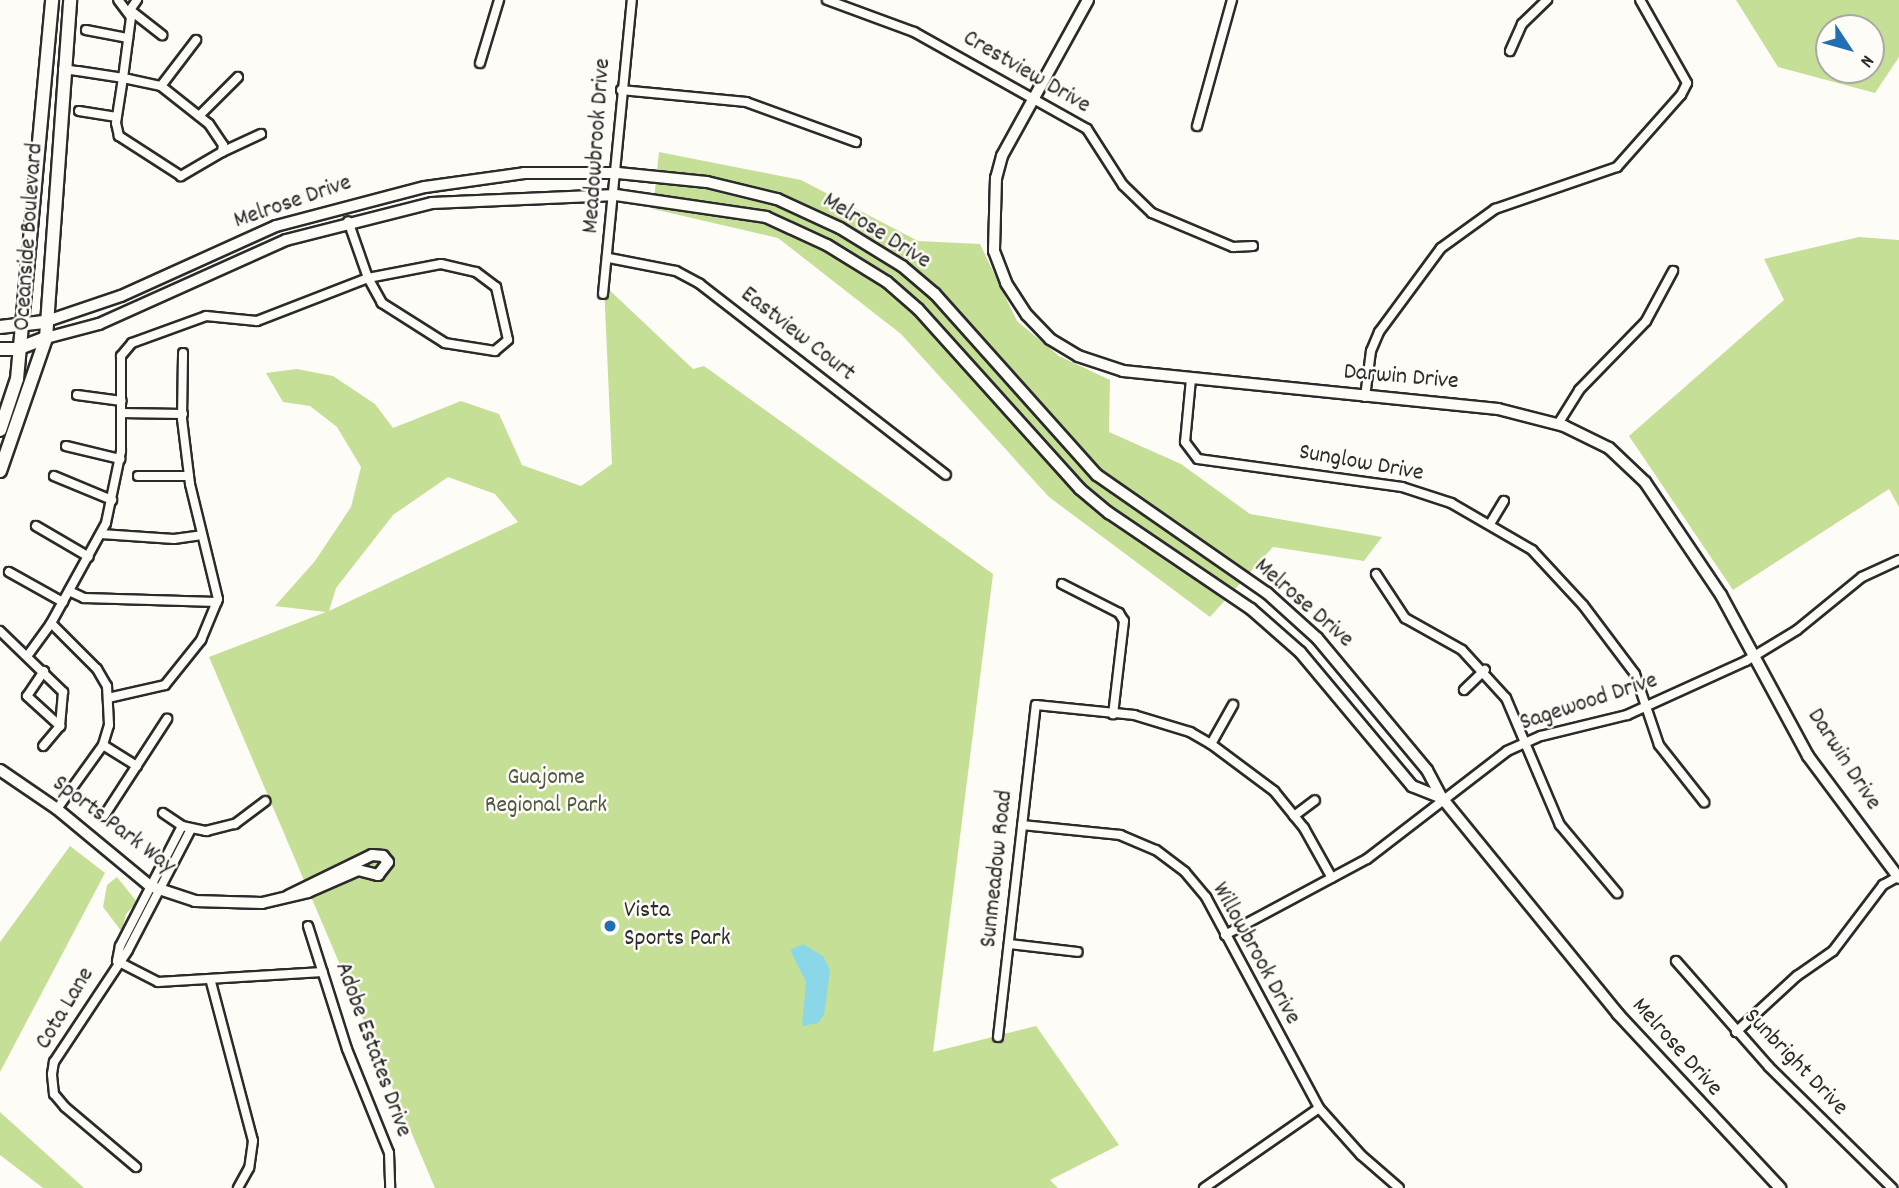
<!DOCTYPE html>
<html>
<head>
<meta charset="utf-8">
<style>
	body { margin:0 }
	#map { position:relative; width:1899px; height:1188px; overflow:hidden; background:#fdfcf7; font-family:Dekko,sans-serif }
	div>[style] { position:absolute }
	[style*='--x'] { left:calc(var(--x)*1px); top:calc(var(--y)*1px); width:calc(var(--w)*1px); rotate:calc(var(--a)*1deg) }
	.green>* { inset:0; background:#c6df96 }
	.water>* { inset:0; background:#89d7e7 }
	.roads { filter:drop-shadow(2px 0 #2b2b2b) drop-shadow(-2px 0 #2b2b2b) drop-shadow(0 2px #2b2b2b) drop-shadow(0 -2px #2b2b2b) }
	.minor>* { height:8px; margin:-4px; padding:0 4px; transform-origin:4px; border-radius:4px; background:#fdfcf7 }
	.tertiary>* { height:10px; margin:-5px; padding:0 5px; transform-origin:5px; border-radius:5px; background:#fdfcf7 }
	.secondary>* { height:10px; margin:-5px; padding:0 5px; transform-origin:5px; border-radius:5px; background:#fdfcf7 }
	.primary>* { height:12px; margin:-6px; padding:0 6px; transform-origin:6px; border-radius:6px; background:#fdfcf7 }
	.dots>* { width:19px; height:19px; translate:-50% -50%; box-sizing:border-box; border:4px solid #fdfcf7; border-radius:50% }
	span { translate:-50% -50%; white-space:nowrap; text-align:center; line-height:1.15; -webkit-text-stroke:5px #fdfcf7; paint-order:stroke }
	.street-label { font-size:24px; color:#2b2b2b }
	.park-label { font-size:24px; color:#525846 }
	.poi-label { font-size:24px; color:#2b2b2b }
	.left { translate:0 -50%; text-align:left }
	.north { position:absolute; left:1815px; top:14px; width:70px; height:70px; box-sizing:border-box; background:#fdfcf7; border:2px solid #a9a8a5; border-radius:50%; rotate:126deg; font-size:19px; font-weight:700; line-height:28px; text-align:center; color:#2b2b2b }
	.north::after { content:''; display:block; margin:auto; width:24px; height:32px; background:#1f6fb2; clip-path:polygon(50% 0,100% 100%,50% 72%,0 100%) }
</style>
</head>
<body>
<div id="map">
	<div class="green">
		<div style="clip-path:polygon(evenodd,1736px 0,1899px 0,1899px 57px,1875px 93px,1778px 67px,1736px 0,1829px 28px,1871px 28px,1871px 70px,1829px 70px,1829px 28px)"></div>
		<div style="clip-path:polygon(659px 152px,801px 180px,918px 241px,980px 244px,1017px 321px,1059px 356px,1110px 380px,1109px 432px,1181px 464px,1250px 514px,1382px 537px,1364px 561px,1273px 547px,1210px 617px,1049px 497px,901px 334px,778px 238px,653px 209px)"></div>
		<div style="clip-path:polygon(1859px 237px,1899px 240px,1899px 507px,1889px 489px,1733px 590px,1629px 436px,1784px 300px,1764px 259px)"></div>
		<div style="clip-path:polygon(evenodd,604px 285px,693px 369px,704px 366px,993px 574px,933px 1052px,1036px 1026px,1119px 1145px,1050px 1180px,1058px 1188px,435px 1188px,209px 657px,326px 612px,275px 606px,315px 561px,351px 507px,361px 467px,337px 427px,310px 406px,283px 402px,266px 373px,297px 369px,333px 376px,375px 404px,393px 428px,461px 401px,499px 414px,522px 465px,581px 486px,612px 464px,604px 285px,448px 477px,495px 494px,518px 522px,329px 611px,336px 588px,393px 515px,448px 477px)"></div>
		<div style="clip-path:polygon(70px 846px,105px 873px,0 1072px,0 942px)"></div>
		<div style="clip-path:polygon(117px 877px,137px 902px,126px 914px,122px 932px,103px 907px,107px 885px)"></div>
		<div style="clip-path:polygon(0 1112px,84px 1188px,43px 1188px,0 1155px)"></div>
	</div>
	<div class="water">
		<div style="clip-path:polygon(803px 944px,823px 956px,830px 970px,824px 1015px,818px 1023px,802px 1026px,806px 982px,790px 950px)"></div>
	</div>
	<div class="roads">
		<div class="minor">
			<div style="--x:137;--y:0;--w:12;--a:125"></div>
			<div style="--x:130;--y:10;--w:41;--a:38"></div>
			<div style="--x:827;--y:0;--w:93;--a:20.2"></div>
			<div style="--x:914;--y:32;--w:198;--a:29.3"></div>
			<div style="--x:1087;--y:129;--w:67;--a:57.3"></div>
			<div style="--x:1123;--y:185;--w:40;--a:44"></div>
			<div style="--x:1152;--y:213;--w:88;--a:22.8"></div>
			<div style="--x:1233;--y:247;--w:20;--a:-3"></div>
			<div style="--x:86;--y:30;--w:43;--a:10.8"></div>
			<div style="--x:1510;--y:51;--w:30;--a:-66"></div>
			<div style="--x:1522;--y:24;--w:35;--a:-44"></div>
			<div style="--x:480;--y:63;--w:66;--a:-73.2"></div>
			<div style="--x:63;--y:69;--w:15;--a:8"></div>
			<div style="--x:78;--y:71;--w:46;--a:8.8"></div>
			<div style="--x:123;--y:78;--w:5;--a:11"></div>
			<div style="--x:128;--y:79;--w:34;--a:12"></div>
			<div style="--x:161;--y:86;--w:61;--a:38.4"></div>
			<div style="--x:209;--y:124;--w:25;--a:56"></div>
			<div style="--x:223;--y:145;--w:7;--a:98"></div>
			<div style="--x:222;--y:152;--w:48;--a:149.7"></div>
			<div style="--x:181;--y:176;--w:74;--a:-147.2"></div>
			<div style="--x:119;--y:136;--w:13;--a:-103"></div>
			<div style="--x:116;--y:123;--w:46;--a:-81.2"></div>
			<div style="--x:123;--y:78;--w:62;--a:-82.5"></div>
			<div style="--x:131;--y:17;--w:21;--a:-127"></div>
			<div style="--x:161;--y:86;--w:58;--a:-52.7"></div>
			<div style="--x:621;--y:90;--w:126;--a:5.5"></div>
			<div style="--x:746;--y:102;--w:117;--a:20"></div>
			<div style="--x:79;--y:111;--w:38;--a:9"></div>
			<div style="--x:199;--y:116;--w:55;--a:-45"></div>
			<div style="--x:1197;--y:126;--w:131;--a:-74.5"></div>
			<div style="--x:222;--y:152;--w:43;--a:-24.8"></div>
			<div style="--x:609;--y:258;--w:68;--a:11"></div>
			<div style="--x:676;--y:271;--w:27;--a:28"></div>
			<div style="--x:700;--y:284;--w:311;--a:37.8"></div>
			<div style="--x:603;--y:294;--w:295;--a:-84.4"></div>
			<div style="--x:1191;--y:379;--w:63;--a:95.4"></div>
			<div style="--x:1185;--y:442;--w:21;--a:53"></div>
			<div style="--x:1198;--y:459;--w:206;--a:7.8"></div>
			<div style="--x:1402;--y:487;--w:52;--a:18.1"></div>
			<div style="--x:1451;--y:503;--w:94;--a:30.1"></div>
			<div style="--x:1532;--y:550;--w:75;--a:47.2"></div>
			<div style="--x:1583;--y:605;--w:86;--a:53"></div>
			<div style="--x:1635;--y:674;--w:75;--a:71.3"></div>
			<div style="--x:1659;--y:745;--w:73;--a:51.7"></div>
			<div style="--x:77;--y:395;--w:45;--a:7.6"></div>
			<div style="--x:1365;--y:397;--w:46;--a:-82.6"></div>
			<div style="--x:1371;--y:351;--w:21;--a:-67"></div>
			<div style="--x:1379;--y:332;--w:104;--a:-53.6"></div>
			<div style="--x:1441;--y:248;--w:67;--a:-35.8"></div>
			<div style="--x:1495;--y:209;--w:129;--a:-19"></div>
			<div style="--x:1617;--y:167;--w:96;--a:-48.4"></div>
			<div style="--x:1681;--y:95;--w:13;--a:-63"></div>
			<div style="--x:1687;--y:83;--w:95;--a:-119.5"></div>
			<div style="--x:121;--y:413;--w:62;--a:0.9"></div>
			<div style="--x:1558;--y:424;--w:40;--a:-58"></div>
			<div style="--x:1579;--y:390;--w:96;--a:-45.8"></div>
			<div style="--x:1646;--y:321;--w:57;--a:-61.6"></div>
			<div style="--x:66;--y:446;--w:56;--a:13.5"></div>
			<div style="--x:54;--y:476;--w:63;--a:22.5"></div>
			<div style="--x:138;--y:476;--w:51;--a:0"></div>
			<div style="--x:1490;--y:524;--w:27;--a:-59"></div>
			<div style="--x:36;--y:526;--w:61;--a:30.3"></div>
			<div style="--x:101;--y:534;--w:73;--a:3.9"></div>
			<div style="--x:174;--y:539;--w:28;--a:-8"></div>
			<div style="--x:9;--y:572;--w:62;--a:29.1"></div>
			<div style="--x:1376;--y:574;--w:53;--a:56.6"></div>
			<div style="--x:1405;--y:618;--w:65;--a:29.3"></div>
			<div style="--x:1462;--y:650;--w:65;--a:47.5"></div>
			<div style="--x:1506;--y:698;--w:138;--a:67"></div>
			<div style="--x:1560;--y:825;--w:89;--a:50"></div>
			<div style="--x:1062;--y:584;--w:64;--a:27"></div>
			<div style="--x:1119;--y:613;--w:9;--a:58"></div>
			<div style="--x:1124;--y:621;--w:94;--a:96.7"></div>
			<div style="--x:69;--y:591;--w:17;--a:25"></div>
			<div style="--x:84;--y:598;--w:133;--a:1.7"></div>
			<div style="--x:51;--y:623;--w:65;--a:45"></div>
			<div style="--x:97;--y:669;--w:20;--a:60"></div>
			<div style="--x:107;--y:686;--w:39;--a:87"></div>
			<div style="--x:109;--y:725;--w:21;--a:107"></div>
			<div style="--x:103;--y:745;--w:79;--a:125.7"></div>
			<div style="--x:0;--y:631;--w:88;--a:44.1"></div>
			<div style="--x:63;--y:692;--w:34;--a:95"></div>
			<div style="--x:60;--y:726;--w:26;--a:130"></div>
			<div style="--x:28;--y:655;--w:37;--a:-54"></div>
			<div style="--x:50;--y:625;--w:116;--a:-61.2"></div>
			<div style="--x:106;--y:523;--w:74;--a:-78.2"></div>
			<div style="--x:121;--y:451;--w:95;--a:-90"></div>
			<div style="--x:121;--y:356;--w:17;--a:-50"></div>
			<div style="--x:132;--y:343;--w:79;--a:-20"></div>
			<div style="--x:206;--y:316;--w:51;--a:5.6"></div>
			<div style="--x:257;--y:321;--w:119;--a:-21.2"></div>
			<div style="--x:368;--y:278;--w:74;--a:-10.9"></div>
			<div style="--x:441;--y:264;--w:36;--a:13"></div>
			<div style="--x:476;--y:272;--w:25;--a:37"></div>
			<div style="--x:496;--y:287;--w:54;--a:77.2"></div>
			<div style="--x:508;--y:340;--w:17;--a:140"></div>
			<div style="--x:495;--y:351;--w:51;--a:-170.9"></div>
			<div style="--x:445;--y:343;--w:75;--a:-147.6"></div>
			<div style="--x:382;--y:303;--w:29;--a:-119"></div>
			<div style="--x:368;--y:278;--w:60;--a:-109.3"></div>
			<div style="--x:44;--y:671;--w:30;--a:124"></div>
			<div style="--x:27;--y:696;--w:45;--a:42.3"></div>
			<div style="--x:1464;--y:690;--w:29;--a:-44"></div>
			<div style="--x:108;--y:698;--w:58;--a:-12.8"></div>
			<div style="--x:165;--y:685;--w:58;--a:-51.3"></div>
			<div style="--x:201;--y:640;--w:44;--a:-67.5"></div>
			<div style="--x:218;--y:599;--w:118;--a:-103.7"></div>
			<div style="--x:190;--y:484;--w:65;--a:-97"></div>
			<div style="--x:182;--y:419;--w:66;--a:-89.1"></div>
			<div style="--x:1211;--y:744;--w:45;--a:-60.6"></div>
			<div style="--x:103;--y:745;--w:40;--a:32"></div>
			<div style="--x:163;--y:813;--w:23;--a:34"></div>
			<div style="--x:182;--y:826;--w:25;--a:12"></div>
			<div style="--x:206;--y:831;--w:30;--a:-14"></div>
			<div style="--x:235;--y:824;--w:38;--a:-37"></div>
			<div style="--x:104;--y:816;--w:116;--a:-57"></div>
			<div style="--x:1294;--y:816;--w:26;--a:-37"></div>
			<div style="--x:1022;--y:825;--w:99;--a:5.8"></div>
			<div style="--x:1120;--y:835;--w:39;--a:23"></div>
			<div style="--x:1156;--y:850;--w:36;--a:37"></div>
			<div style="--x:1185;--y:872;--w:33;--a:50"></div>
			<div style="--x:1206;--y:897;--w:239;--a:61.8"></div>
			<div style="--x:1319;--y:1108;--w:63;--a:48.2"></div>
			<div style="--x:1361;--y:1155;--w:50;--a:41"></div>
			<div style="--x:308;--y:926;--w:129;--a:72.4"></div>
			<div style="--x:347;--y:1049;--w:112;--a:68"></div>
			<div style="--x:389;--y:1153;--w:35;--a:88"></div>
			<div style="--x:1225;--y:935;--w:161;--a:-28.2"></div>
			<div style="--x:1367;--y:859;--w:177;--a:-37.6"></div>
			<div style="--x:1507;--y:751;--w:37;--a:-24"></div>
			<div style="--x:1541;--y:736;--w:89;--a:-13.7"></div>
			<div style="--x:1627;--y:715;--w:131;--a:-24.4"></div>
			<div style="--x:1746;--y:661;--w:60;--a:-31.3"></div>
			<div style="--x:1797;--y:630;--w:84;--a:-39.2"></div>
			<div style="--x:1862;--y:577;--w:41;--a:-24.7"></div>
			<div style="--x:1009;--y:944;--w:69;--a:6.6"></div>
			<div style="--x:117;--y:961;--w:46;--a:27.1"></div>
			<div style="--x:158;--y:982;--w:165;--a:-3.5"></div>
			<div style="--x:117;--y:961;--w:15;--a:-79"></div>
			<div style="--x:120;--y:946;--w:135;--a:-62.7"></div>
			<div style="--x:1676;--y:961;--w:141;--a:48.7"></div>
			<div style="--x:1769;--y:1067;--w:173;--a:44.5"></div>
			<div style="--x:211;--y:982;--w:164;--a:75.2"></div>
			<div style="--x:253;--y:1141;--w:27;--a:98"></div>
			<div style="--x:249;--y:1168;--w:23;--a:119"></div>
			<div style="--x:1736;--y:1032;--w:83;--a:-42.6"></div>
			<div style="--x:1797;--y:976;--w:44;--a:-34.8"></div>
			<div style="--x:1833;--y:951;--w:83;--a:-52.9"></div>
			<div style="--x:1883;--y:885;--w:18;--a:-29"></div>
			<div style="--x:998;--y:1037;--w:334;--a:-83.5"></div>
			<div style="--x:1036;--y:705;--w:99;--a:5.8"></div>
			<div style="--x:1134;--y:715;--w:59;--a:16.9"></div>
			<div style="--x:1190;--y:732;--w:24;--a:30"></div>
			<div style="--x:1211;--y:744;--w:79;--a:36.7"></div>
			<div style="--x:1274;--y:791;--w:48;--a:51"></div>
			<div style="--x:1304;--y:828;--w:57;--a:60.8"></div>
			<div style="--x:136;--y:1167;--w:93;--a:-139.8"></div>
			<div style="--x:65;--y:1107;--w:17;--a:-130"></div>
			<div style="--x:54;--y:1094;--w:20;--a:-96"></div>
			<div style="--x:52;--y:1074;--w:12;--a:-81"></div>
			<div style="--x:54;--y:1062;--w:134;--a:-56.5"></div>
			<div style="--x:128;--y:950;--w:136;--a:-62.5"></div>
			<div style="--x:1204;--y:1188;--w:140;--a:-34.8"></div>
		</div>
		<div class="tertiary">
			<div style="--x:1088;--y:0;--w:178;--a:118.9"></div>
			<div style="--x:1002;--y:156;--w:23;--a:105"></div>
			<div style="--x:996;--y:178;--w:73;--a:91.6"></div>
			<div style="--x:994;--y:251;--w:34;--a:69"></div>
			<div style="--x:1006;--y:283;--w:38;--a:57"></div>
			<div style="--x:1027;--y:315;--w:33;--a:46"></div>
			<div style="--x:1050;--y:339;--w:33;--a:31"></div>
			<div style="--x:1078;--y:356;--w:47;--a:18.4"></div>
			<div style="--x:1123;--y:371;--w:377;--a:5.8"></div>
			<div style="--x:1498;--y:409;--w:68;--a:14.4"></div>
			<div style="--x:1564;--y:426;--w:50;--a:26.1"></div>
			<div style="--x:1609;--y:448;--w:50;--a:43.4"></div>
			<div style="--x:1645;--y:482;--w:136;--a:56.1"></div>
			<div style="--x:1721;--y:595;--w:183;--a:61.6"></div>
			<div style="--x:1808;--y:756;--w:152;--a:53.3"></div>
			<div style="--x:0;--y:770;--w:69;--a:34.4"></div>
			<div style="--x:57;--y:809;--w:121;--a:39.6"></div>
			<div style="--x:150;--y:886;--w:47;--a:18.4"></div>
			<div style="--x:195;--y:901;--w:67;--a:1.7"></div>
			<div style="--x:262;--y:903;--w:47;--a:-13.4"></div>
			<div style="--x:308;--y:892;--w:55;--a:-23.7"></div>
			<div style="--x:358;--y:870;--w:21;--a:14"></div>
			<div style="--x:378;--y:875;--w:16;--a:-52"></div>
			<div style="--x:388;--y:862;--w:8;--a:-130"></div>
			<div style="--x:383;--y:856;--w:11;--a:-175"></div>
			<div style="--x:372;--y:855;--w:93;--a:154"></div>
		</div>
		<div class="secondary">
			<div style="--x:44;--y:322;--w:81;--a:-18.7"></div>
			<div style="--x:121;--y:296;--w:170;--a:-24.3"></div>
			<div style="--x:276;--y:226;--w:154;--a:-14.7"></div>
			<div style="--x:425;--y:187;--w:100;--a:-8"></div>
			<div style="--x:524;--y:173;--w:94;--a:0"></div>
			<div style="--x:618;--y:173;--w:89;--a:5.8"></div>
			<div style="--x:707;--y:182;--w:72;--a:13.7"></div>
			<div style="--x:777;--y:199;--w:69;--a:24.7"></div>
			<div style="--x:840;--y:228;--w:73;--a:31.5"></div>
			<div style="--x:902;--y:266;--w:43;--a:40.3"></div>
			<div style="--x:935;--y:294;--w:243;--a:48.2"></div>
			<div style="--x:1097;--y:475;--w:207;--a:34.8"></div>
			<div style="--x:1267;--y:593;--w:67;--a:42"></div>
			<div style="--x:1317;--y:638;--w:172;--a:50.2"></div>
			<div style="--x:1427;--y:770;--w:32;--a:62"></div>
			<div style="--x:1442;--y:798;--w:279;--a:50.8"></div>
			<div style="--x:1618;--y:1014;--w:238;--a:47"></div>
			<div style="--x:46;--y:338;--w:55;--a:-14.8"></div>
			<div style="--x:99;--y:324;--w:205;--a:-24.2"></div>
			<div style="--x:286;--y:240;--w:151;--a:-14.2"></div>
			<div style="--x:432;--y:203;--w:184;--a:-2.5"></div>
			<div style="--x:616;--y:195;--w:152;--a:8.3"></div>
			<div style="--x:766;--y:217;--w:67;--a:24.7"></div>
			<div style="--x:827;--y:245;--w:70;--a:31.7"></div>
			<div style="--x:887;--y:282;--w:41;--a:41.1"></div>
			<div style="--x:918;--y:309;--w:242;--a:48"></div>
			<div style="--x:1080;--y:489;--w:38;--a:40"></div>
			<div style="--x:1109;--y:513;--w:171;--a:34.1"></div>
			<div style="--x:1251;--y:609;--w:65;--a:41.3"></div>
			<div style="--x:1300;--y:652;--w:175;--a:50.1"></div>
			<div style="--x:1412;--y:786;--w:32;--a:22"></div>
		</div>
		<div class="primary">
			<div style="--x:0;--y:327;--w:44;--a:-6.5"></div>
			<div style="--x:0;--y:349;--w:17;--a:0"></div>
			<div style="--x:17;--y:349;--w:31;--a:-21"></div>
			<div style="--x:0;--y:430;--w:54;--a:-71.6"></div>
			<div style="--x:17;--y:379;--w:381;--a:-84.7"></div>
			<div style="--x:0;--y:471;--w:141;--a:-70.9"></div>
			<div style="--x:46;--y:338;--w:339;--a:-85.9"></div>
		</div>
	</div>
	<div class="dots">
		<div style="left:610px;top:926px;background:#1f6fb2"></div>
	</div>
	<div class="street-label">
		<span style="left:1026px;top:73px;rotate:30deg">Crestview Drive</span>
		<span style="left:598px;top:146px;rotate:-86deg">Meadowbrook Drive</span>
		<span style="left:293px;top:203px;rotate:-19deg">Melrose Drive</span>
		<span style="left:876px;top:232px;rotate:32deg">Melrose Drive</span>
		<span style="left:30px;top:237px;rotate:-86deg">Oceanside Boulevard</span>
		<span style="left:797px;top:335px;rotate:38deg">Eastview Court</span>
		<span style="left:1401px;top:378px;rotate:5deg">Darwin Drive</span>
		<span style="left:1361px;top:464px;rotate:10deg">Sunglow Drive</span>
		<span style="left:1303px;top:604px;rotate:41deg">Melrose Drive</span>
		<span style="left:1589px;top:703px;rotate:-18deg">Sagewood Drive</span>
		<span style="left:1843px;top:760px;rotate:57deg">Darwin Drive</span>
		<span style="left:113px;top:826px;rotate:37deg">Sports Park Way</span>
		<span style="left:998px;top:869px;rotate:-84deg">Sunmeadow Road</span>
		<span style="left:1255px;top:954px;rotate:61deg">Willowbrook Drive</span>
		<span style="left:66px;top:1009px;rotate:-59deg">Cota Lane</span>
		<span style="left:1676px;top:1048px;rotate:48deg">Melrose Drive</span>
		<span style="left:372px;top:1050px;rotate:70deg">Adobe Estates Drive</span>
		<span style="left:1795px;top:1063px;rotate:46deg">Sunbright Drive</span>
	</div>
	<div class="park-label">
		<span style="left:546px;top:793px">Guajome<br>Regional Park</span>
	</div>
	<div class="poi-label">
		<span class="left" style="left:624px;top:926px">Vista<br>Sports Park</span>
	</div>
	<div class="north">N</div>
</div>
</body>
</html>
